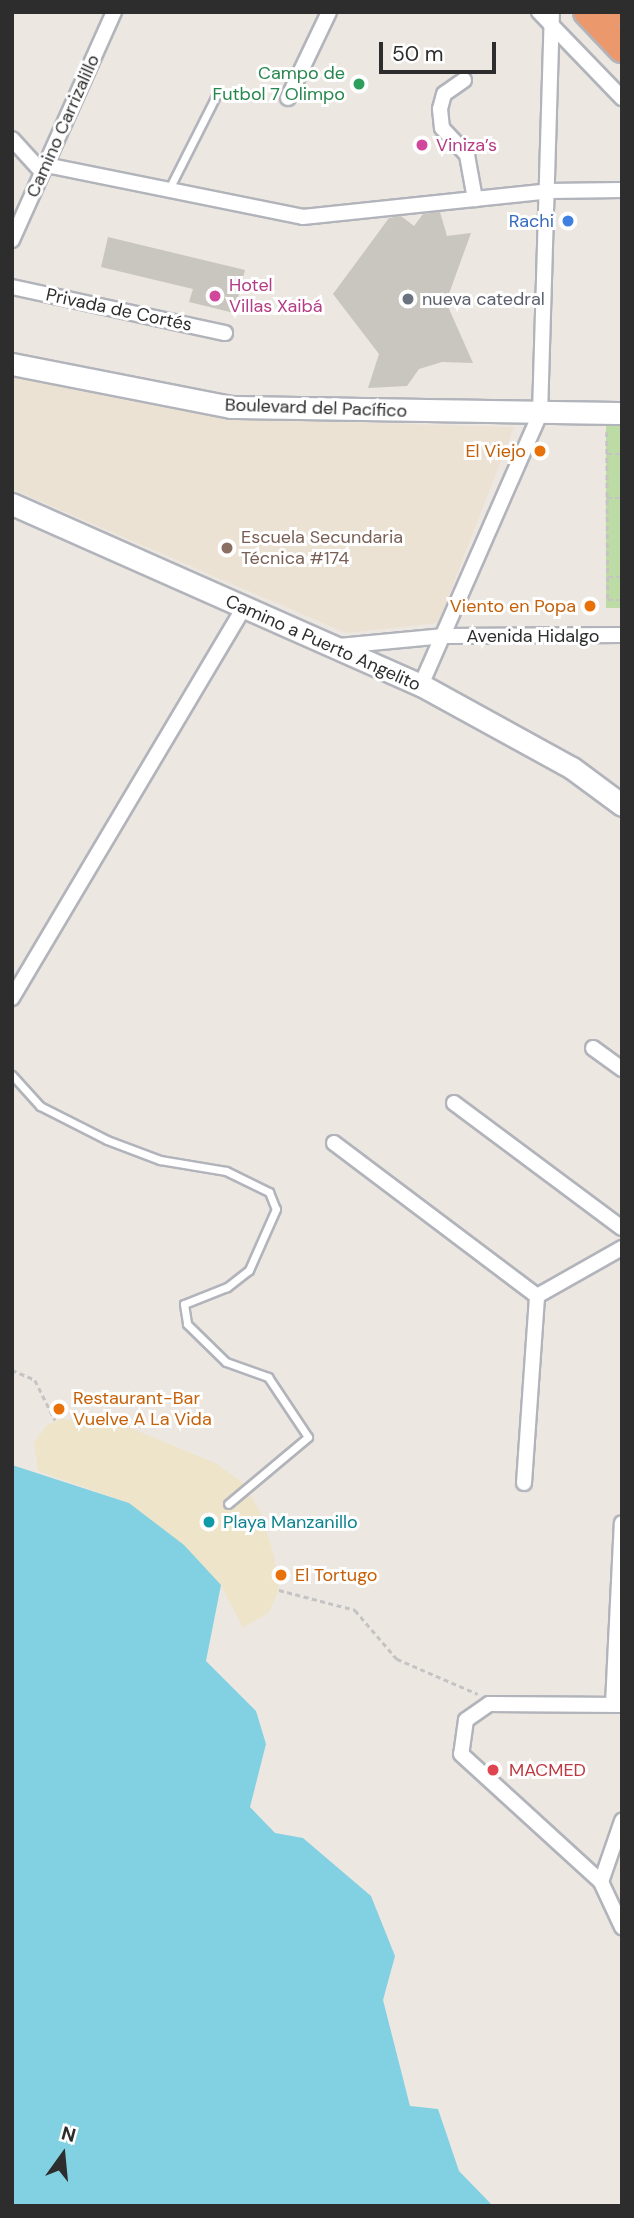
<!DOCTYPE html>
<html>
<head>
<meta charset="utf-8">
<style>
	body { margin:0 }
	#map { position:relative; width:634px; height:2218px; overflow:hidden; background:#ede7e1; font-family:"DM Sans",sans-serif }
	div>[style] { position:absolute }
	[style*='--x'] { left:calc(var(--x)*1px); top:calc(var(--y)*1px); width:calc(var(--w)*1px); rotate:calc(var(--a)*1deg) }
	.education>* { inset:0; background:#ece2d3 }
	.green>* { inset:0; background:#bddca5; transform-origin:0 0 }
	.sand>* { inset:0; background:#ede4c9 }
	.water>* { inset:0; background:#81d1e2 }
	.building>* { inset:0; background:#c9c5bf }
	.path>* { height:2.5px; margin-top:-1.25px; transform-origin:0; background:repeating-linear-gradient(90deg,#c4c4c4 0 5px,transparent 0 8.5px) }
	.roads { filter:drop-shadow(2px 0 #b2b4bb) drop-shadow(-2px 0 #b2b4bb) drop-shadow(0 2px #b2b4bb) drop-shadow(0 -2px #b2b4bb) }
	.lane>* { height:7px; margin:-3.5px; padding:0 3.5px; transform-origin:3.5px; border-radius:3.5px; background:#fff }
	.street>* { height:14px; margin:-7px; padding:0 7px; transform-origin:7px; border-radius:7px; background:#fff }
	.secondary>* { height:21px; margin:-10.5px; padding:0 10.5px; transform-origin:10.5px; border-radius:10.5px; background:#fff }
	.highway>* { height:26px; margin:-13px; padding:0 13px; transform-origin:13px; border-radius:13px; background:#ec986d }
	.dots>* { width:19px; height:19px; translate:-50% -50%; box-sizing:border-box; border:4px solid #fff; border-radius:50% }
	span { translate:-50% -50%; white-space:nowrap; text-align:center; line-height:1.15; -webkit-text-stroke:6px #fff; paint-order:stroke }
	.leisure-label { font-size:18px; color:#27864d }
	.right { translate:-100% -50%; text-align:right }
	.street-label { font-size:18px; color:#2d2d2d }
	.hotel-label { font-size:18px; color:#b23c85 }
	.left { translate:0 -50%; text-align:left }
	.shop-label { font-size:18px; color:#366cbe }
	.worship-label { font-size:18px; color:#5b616d }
	.food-label { font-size:18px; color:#c56008 }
	.education-label { font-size:18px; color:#785e54 }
	.culture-label { font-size:18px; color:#0d838f }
	.health-label { font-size:18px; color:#be3a42 }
	.frame { position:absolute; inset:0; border:14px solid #2d2d2d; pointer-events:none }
	.north { position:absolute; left:28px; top:2120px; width:70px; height:70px; -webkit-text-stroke:5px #fff; paint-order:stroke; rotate:15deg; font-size:19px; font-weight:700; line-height:28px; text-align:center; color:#2d2d2d }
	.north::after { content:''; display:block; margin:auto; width:24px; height:32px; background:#2d2d2d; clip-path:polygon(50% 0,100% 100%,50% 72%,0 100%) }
	.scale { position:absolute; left:379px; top:42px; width:117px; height:32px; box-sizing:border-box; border:4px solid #2d2d2d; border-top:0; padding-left:9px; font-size:21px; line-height:24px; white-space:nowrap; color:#2d2d2d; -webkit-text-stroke:5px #fff; paint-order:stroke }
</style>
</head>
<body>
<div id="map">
	<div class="education">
		<div style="clip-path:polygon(12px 372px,238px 419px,514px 427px,438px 623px,346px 633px,12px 489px)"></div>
	</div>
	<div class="green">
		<div style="left:606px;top:426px;width:16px;height:182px"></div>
	</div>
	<div class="sand">
		<div style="clip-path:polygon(62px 1419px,128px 1427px,215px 1463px,242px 1482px,262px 1515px,274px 1556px,279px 1590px,269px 1612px,243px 1628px,221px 1585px,129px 1503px,38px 1471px,34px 1443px,47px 1425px)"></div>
	</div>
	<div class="water">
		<div style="clip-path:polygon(12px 1465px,129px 1503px,184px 1545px,221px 1585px,206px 1661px,256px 1711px,266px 1744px,250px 1807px,275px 1833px,303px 1838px,371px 1896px,395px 1956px,383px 2000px,410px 2106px,438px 2109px,459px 2171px,493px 2206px,12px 2206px)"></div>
	</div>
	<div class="building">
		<div style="clip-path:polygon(440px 212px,447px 236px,471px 233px,446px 302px,473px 363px,442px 362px,419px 369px,407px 386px,368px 388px,379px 354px,333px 294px,389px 218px,401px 216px,414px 226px,423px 214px)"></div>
		<div style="clip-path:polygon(108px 237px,245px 270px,234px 313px,189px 302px,193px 289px,101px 267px)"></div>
	</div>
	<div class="path">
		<div style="--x:607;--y:432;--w:168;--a:89.7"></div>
		<div style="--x:608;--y:600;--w:14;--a:0"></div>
		<div style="--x:607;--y:454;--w:15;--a:0"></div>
		<div style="--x:607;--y:498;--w:15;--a:0"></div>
		<div style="--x:608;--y:577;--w:14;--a:0"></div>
		<div style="--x:12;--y:1370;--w:25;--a:23"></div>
		<div style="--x:35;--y:1380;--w:45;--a:63.4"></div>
		<div style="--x:279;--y:1590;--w:79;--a:14.7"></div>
		<div style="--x:355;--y:1610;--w:65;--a:49.4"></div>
		<div style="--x:397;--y:1659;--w:88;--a:23.4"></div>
	</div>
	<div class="roads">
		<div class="lane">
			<div style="--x:169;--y:189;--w:106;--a:-63.2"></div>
			<div style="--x:12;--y:1075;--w:42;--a:47.9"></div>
			<div style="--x:40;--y:1106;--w:75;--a:26.9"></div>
			<div style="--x:107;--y:1140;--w:57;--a:20.7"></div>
			<div style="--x:160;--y:1160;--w:67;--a:9.5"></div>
			<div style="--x:226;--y:1171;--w:48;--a:26"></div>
			<div style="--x:269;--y:1192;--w:18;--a:68"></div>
			<div style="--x:276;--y:1209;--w:67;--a:113.9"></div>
			<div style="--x:249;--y:1270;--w:28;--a:142"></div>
			<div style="--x:227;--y:1287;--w:46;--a:158.4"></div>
			<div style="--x:184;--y:1304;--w:20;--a:81"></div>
			<div style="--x:187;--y:1324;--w:54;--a:44.3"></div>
			<div style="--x:226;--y:1362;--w:45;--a:19.7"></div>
			<div style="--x:268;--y:1377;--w:72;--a:56.3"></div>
			<div style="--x:308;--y:1437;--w:104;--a:140.1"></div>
		</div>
		<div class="street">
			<div style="--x:539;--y:12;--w:120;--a:46"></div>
			<div style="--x:464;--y:80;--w:24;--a:145"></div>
			<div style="--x:444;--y:94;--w:16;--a:105"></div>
			<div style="--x:440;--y:109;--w:19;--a:84"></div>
			<div style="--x:442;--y:128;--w:37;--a:47"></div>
			<div style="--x:467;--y:155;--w:45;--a:79.7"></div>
			<div style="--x:288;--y:98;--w:95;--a:-64.5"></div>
			<div style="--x:12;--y:139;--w:45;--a:47.7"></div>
			<div style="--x:46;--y:165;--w:262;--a:11.4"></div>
			<div style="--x:303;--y:217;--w:247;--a:-6"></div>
			<div style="--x:549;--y:191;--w:73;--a:-0.8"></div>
			<div style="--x:12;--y:240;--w:250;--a:-65.9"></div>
			<div style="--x:12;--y:287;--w:218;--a:12.2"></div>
			<div style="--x:339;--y:646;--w:106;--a:-5.4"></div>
			<div style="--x:445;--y:636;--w:177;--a:-0.3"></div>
			<div style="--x:421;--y:685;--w:296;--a:-66.3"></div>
			<div style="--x:540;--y:414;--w:402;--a:-88.3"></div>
			<div style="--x:12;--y:998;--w:452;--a:-59.3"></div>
			<div style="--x:593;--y:1048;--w:36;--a:36"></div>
			<div style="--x:454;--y:1103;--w:209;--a:36.7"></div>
			<div style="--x:334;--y:1143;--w:254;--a:37"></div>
			<div style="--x:537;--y:1296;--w:98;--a:-29.5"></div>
			<div style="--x:524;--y:1483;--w:187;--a:-86"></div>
			<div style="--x:613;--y:1704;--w:181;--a:-87.2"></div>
			<div style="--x:622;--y:1705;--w:133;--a:-179.6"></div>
			<div style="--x:489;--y:1704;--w:28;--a:145"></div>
			<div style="--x:466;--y:1720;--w:34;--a:98"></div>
			<div style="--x:461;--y:1754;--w:190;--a:42.4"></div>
			<div style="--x:601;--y:1882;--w:50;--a:65"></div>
			<div style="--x:601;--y:1882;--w:65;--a:-71"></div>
		</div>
		<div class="secondary">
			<div style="--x:12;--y:364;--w:223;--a:11.1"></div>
			<div style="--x:231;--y:407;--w:391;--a:0.9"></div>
			<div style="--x:12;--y:504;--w:447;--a:23.9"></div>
			<div style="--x:421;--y:685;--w:172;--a:28.8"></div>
			<div style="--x:572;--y:768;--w:62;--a:36.5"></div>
		</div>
		<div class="highway">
			<div style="--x:587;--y:12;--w:51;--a:46.6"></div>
			<div style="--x:621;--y:12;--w:1;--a:45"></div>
		</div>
	</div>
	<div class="dots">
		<div style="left:359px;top:84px;background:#2e9e5b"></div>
		<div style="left:422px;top:145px;background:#d1479c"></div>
		<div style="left:568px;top:221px;background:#3f7fe0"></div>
		<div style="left:215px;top:296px;background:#d1479c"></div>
		<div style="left:408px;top:299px;background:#6b7280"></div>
		<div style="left:540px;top:451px;background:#e8710a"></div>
		<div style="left:227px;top:548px;background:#8d6e63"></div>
		<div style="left:590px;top:606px;background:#e8710a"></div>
		<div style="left:59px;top:1409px;background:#e8710a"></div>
		<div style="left:209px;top:1522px;background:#0f9aa8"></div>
		<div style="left:281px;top:1575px;background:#e8710a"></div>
		<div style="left:493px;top:1770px;background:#e0444e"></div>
	</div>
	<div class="leisure-label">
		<span class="right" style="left:345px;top:84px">Campo de<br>Futbol 7 Olimpo</span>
	</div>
	<div class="street-label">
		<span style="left:63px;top:126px;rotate:-66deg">Camino Carrizalillo</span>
		<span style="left:119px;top:310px;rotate:12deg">Privada de Cortés</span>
		<span style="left:316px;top:408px;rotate:2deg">Boulevard del Pacífico</span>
		<span style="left:533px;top:636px">Avenida Hidalgo</span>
		<span style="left:323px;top:643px;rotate:24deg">Camino a Puerto Angelito</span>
	</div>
	<div class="hotel-label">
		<span class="left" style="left:436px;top:145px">Viniza’s</span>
		<span class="left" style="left:229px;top:296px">Hotel<br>Villas Xaibá</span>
	</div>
	<div class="shop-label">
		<span class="right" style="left:554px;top:221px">Rachi</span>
	</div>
	<div class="worship-label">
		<span class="left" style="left:422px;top:299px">nueva catedral</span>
	</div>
	<div class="food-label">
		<span class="right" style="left:526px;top:451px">El Viejo</span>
		<span class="right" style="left:576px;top:606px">Viento en Popa</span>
		<span class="left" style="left:73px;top:1409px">Restaurant-Bar<br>Vuelve A La Vida</span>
		<span class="left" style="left:295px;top:1575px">El Tortugo</span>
	</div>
	<div class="education-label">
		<span class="left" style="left:241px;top:548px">Escuela Secundaria<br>Técnica #174</span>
	</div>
	<div class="culture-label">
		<span class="left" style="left:223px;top:1522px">Playa Manzanillo</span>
	</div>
	<div class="health-label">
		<span class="left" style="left:509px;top:1770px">MACMED</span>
	</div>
	<div class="frame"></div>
	<div class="north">N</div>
	<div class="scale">50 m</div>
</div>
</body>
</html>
